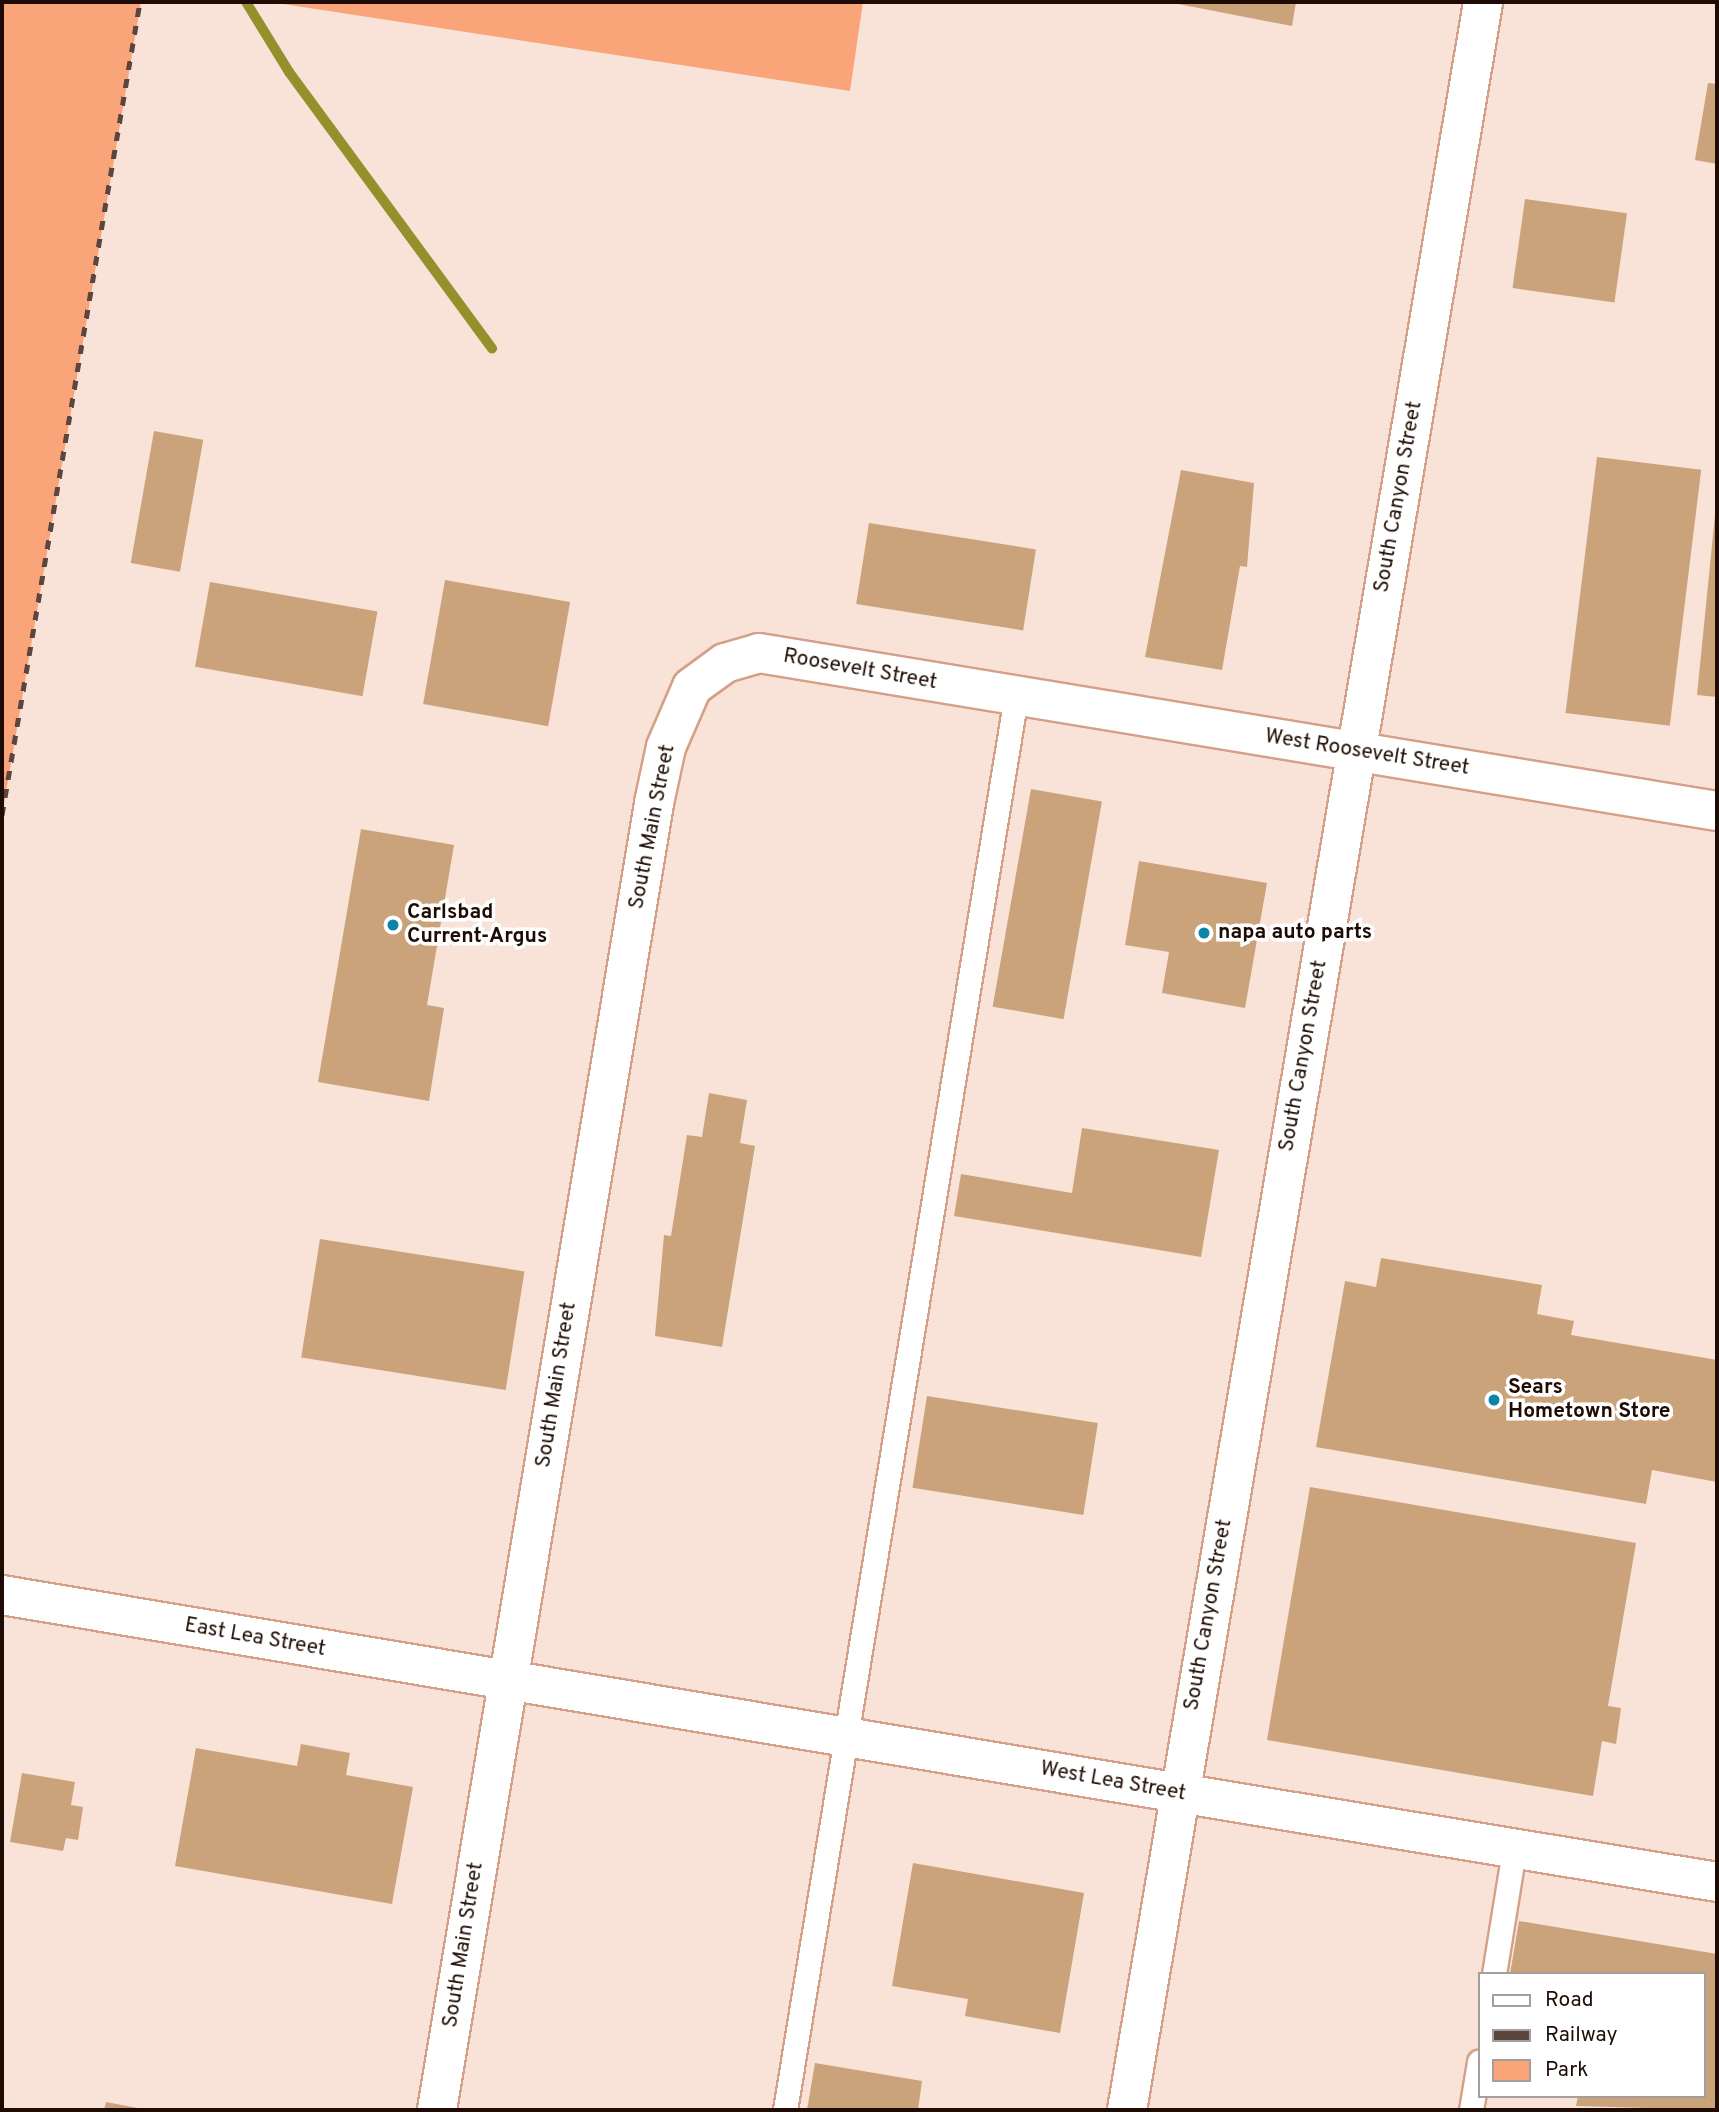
<!DOCTYPE html>
<html>
<head>
<meta charset="utf-8">
<style>
	body { margin:0 }
	#map { position:relative; width:1719px; height:2112px; overflow:hidden; background:#f9e2d8; font-family:Overpass,sans-serif }
	div>[style] { position:absolute }
	[style*='--x'] { left:calc(var(--x)*1px); top:calc(var(--y)*1px); width:calc(var(--w)*1px); rotate:calc(var(--a)*1deg) }
	.green>* { inset:0; background:#faa47a }
	.stream>* { height:10px; margin:-5px; padding:0 5px; transform-origin:5px; border-radius:5px; background:#94902c }
	.building>* { inset:0; background:#cba37b; transform-origin:0 0 }
	.roads { filter:drop-shadow(2px 0 #d4a087) drop-shadow(-2px 0 #d4a087) drop-shadow(0 2px #d4a087) drop-shadow(0 -2px #d4a087) }
	.service>* { height:23px; margin:-11.5px; padding:0 11.5px; transform-origin:11.5px; border-radius:11.5px; background:#fff }
	.minor>* { height:38px; margin:-19px; padding:0 19px; transform-origin:19px; border-radius:19px; background:#fff }
	.tertiary>* { height:38px; margin:-19px; padding:0 19px; transform-origin:19px; border-radius:19px; background:#fff }
	.rail>* { height:5px; margin-top:-2.5px; transform-origin:0; background:repeating-linear-gradient(90deg,#5a463e 0 9px,transparent 0 18px) }
	.dots>* { width:19px; height:19px; translate:-50% -50%; box-sizing:border-box; border:4px solid #fff; border-radius:50% }
	span { translate:-50% -50%; white-space:nowrap; text-align:center; line-height:1.15; -webkit-text-stroke:7px #fff; paint-order:stroke }
	.street-label { font-size:21px; color:#1e0c04 }
	.poi-label { font-size:21px; color:#1e0c04; font-weight:700 }
	.left { translate:0 -50%; text-align:left }
	.frame { position:absolute; inset:0; border:4px solid #1e0c04; pointer-events:none }
	.legend { position:absolute; left:1478px; top:1972px; width:228px; height:126px; box-sizing:border-box; background:#fff; border:2px solid #a59e9b; margin:0; padding:9px 12px; list-style:none; font-size:21px; color:#1e0c04 }
	.legend li { display:flex; align-items:center; gap:14px; height:35px }
	.legend b { width:35px; border:2px solid #a59e9b }
</style>
</head>
<body>
<div id="map">
	<div class="green">
		<div style="clip-path:polygon(2px 2px,141px 2px,2px 816px)"></div>
		<div style="clip-path:polygon(270px 2px,863px 2px,850px 91px)"></div>
	</div>
	<div class="stream">
		<div style="--x:246;--y:2;--w:82;--a:58.4"></div>
		<div style="--x:289;--y:72;--w:343;--a:53.7"></div>
	</div>
	<div class="building">
		<div style="clip-path:polygon(1168px 2px,1296px 2px,1292px 26px)"></div>
		<div style="clip-path:polygon(1708px 83px,1717px 84px,1717px 164px,1695px 160px)"></div>
		<div style="left:1525px;top:199px;width:103px;height:90px;rotate:8deg"></div>
		<div style="left:154px;top:431px;width:50px;height:134px;rotate:10deg"></div>
		<div style="left:1597px;top:457px;width:105px;height:258px;rotate:7deg"></div>
		<div style="clip-path:polygon(1181px 470px,1254px 483px,1247px 567px,1240px 566px,1222px 670px,1145px 657px)"></div>
		<div style="clip-path:polygon(1715px 515px,1717px 515px,1717px 697px,1697px 695px)"></div>
		<div style="left:869px;top:523px;width:169px;height:82px;rotate:9deg"></div>
		<div style="left:445px;top:580px;width:127px;height:126px;rotate:10deg"></div>
		<div style="left:210px;top:582px;width:170px;height:86px;rotate:10deg"></div>
		<div style="left:1031px;top:789px;width:72px;height:221px;rotate:10deg"></div>
		<div style="clip-path:polygon(361px 829px,454px 845px,427px 1005px,444px 1008px,429px 1101px,318px 1082px)"></div>
		<div style="clip-path:polygon(1139px 861px,1267px 883px,1245px 1008px,1162px 993px,1169px 952px,1125px 945px)"></div>
		<div style="clip-path:polygon(709px 1093px,747px 1100px,740px 1143px,755px 1146px,722px 1347px,655px 1336px,664px 1235px,671px 1236px,687px 1135px,702px 1137px)"></div>
		<div style="clip-path:polygon(1082px 1128px,1219px 1150px,1201px 1257px,954px 1216px,961px 1174px,1072px 1193px)"></div>
		<div style="left:320px;top:1239px;width:207px;height:120px;rotate:9deg"></div>
		<div style="clip-path:polygon(1381px 1258px,1542px 1285px,1537px 1314px,1574px 1321px,1571px 1335px,1717px 1360px,1717px 1482px,1652px 1470px,1646px 1504px,1316px 1447px,1345px 1281px,1376px 1287px)"></div>
		<div style="left:927px;top:1396px;width:173px;height:93px;rotate:9deg"></div>
		<div style="clip-path:polygon(1310px 1487px,1636px 1543px,1608px 1706px,1621px 1708px,1616px 1744px,1602px 1741px,1593px 1796px,1267px 1740px)"></div>
		<div style="clip-path:polygon(301px 1744px,350px 1753px,346px 1775px,413px 1787px,392px 1904px,175px 1866px,196px 1748px,297px 1766px)"></div>
		<div style="clip-path:polygon(22px 1773px,75px 1782px,71px 1805px,83px 1807px,78px 1840px,66px 1838px,63px 1851px,10px 1842px)"></div>
		<div style="clip-path:polygon(913px 1863px,1084px 1893px,1060px 2033px,965px 2016px,968px 1999px,892px 1986px)"></div>
		<div style="clip-path:polygon(1519px 1921px,1717px 1954px,1717px 2110px,1576px 2106px,1578px 2096px,1703px 2096px,1703px 1974px,1510px 1974px)"></div>
		<div style="clip-path:polygon(815px 2063px,922px 2081px,918px 2110px,807px 2110px)"></div>
		<div style="clip-path:polygon(106px 2102px,143px 2109px,143px 2110px,104px 2110px)"></div>
	</div>
	<div class="roads">
		<div class="service">
			<div style="--x:1494;--y:1974;--w:126;--a:-80.8"></div>
			<div style="--x:785;--y:2110;--w:1433;--a:-80.72"></div>
			<div style="--x:1471;--y:2110;--w:49;--a:-80.5"></div>
		</div>
		<div class="minor">
			<div style="--x:2;--y:1595;--w:1194;--a:9.55"></div>
			<div style="--x:437;--y:2110;--w:1325;--a:-80.57"></div>
			<div style="--x:654;--y:803;--w:57;--a:-77.9"></div>
			<div style="--x:666;--y:747;--w:65;--a:-66.6"></div>
			<div style="--x:692;--y:687;--w:41;--a:-36"></div>
			<div style="--x:725;--y:663;--w:35;--a:-16"></div>
			<div style="--x:759;--y:653;--w:971;--a:9.37"></div>
		</div>
		<div class="tertiary">
			<div style="--x:1179;--y:1793;--w:545;--a:9.39"></div>
			<div style="--x:1127;--y:2110;--w:2138;--a:-80.41"></div>
		</div>
	</div>
	<div class="rail">
		<div style="--x:2;--y:815;--w:825;--a:-80.37"></div>
	</div>
	<div class="dots">
		<div style="left:393px;top:925px;background:#0b84a9"></div>
		<div style="left:1204px;top:933px;background:#0b84a9"></div>
		<div style="left:1494px;top:1400px;background:#0b84a9"></div>
	</div>
	<div class="street-label">
		<span style="left:1399px;top:497px;rotate:-80deg">South Canyon Street</span>
		<span style="left:860px;top:670px;rotate:10deg">Roosevelt Street</span>
		<span style="left:1367px;top:753px;rotate:9deg">West Roosevelt Street</span>
		<span style="left:653px;top:827px;rotate:-79deg">South Main Street</span>
		<span style="left:1304px;top:1056px;rotate:-80deg">South Canyon Street</span>
		<span style="left:557px;top:1385px;rotate:-81deg">South Main Street</span>
		<span style="left:1209px;top:1615px;rotate:-80deg">South Canyon Street</span>
		<span style="left:255px;top:1638px;rotate:10deg">East Lea Street</span>
		<span style="left:1113px;top:1782px;rotate:10deg">West Lea Street</span>
		<span style="left:464px;top:1945px;rotate:-81deg">South Main Street</span>
	</div>
	<div class="poi-label">
		<span class="left" style="left:407px;top:925px">Carlsbad<br>Current-Argus</span>
		<span class="left" style="left:1218px;top:933px">napa auto parts</span>
		<span class="left" style="left:1508px;top:1400px">Sears<br>Hometown Store</span>
	</div>
	<div class="frame"></div>
	<ul class="legend">
	<li><b style="height:9px;background:#fff"></b>Road</li>
	<li><b style="height:9px;background:#5a463e"></b>Railway</li>
	<li><b style="height:19px;background:#faa47a"></b>Park</li>
	</ul>
</div>
</body>
</html>
